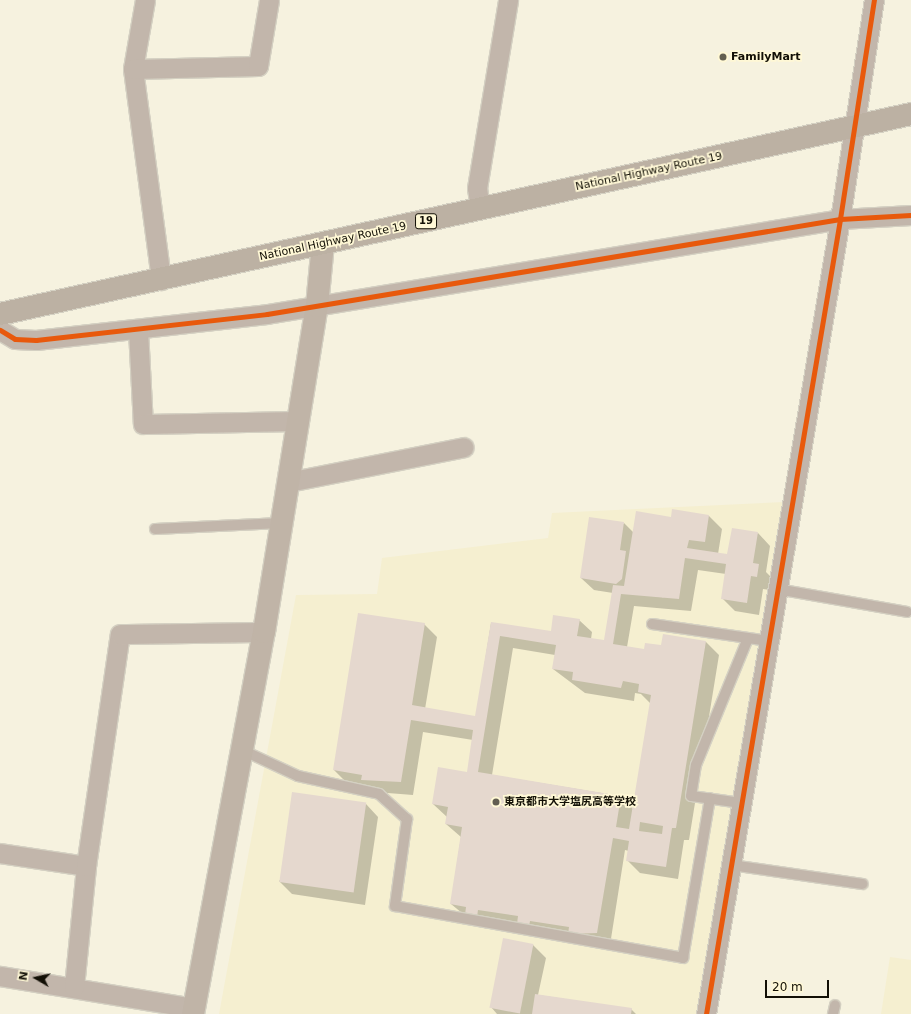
<!DOCTYPE html>
<html>
<head>
<meta charset="utf-8">
<style>
	body { margin:0 }
	#map { position:relative; width:911px; height:1014px; overflow:hidden; background:#f6f2df; font-family:"DejaVu Sans","Noto Sans JP",sans-serif }
	div>[style] { position:absolute }
	[style*='--x'] { left:calc(var(--x)*1px); top:calc(var(--y)*1px); width:calc(var(--w)*1px); rotate:calc(var(--a)*1deg) }
	.built>* { inset:0; background:#f5efd0 }
	.shadow>* { inset:0; background:#0003 }
	.building>* { inset:0; background:#e5d8ce; transform-origin:0 0 }
	.roads { filter:drop-shadow(1px 0 #d4d0c2) drop-shadow(-1px 0 #d4d0c2) drop-shadow(0 1px #d4d0c2) drop-shadow(0 -1px #d4d0c2) }
	.lane>* { height:10px; margin:-5px; padding:0 5px; transform-origin:5px; border-radius:5px; background:#c2b6ab }
	.street>* { height:19px; margin:-9.5px; padding:0 9.5px; transform-origin:9.5px; border-radius:9.5px; background:#c2b6ab }
	.secondary>* { height:22px; margin:-11px; padding:0 11px; transform-origin:11px; border-radius:11px; background:#c0b4a7 }
	.highway>* { height:22px; margin:-11px; padding:0 11px; transform-origin:11px; border-radius:11px; background:#bcb1a3 }
	.cycleway>* { height:5px; margin:-2.5px; padding:0 2.5px; transform-origin:2.5px; border-radius:2.5px; background:#e8590c }
	.dots>* { width:11px; height:11px; translate:-50% -50%; box-sizing:border-box; border:2px solid #fff8d6; border-radius:50% }
	span { translate:-50% -50%; white-space:nowrap; text-align:center; line-height:1.15; -webkit-text-stroke:3.5px #fff8d6; paint-order:stroke }
	.shield-label span { padding:1px 3px; background:#fff8d6; border:1px solid; border-radius:3px; -webkit-text-stroke-width:0 }
	.shield-label { font-size:10px; color:#120f05; font-weight:700 }
	.poi-label { font-size:11px; color:#120f05; font-weight:700 }
	.left { translate:0 -50%; text-align:left }
	.street-label { font-size:11px; color:#120f05 }
	.north { position:absolute; left:16px; top:958px; width:40px; height:40px; -webkit-text-stroke:3px #fff8d6; paint-order:stroke; rotate:279deg; font-size:11px; font-weight:700; line-height:16px; text-align:center; color:#120f05 }
	.north::after { content:''; display:block; margin:auto; width:14px; height:18px; background:#120f05; clip-path:polygon(50% 0,100% 100%,50% 72%,0 100%) }
	.scale { position:absolute; left:765px; top:980px; width:64px; height:18px; box-sizing:border-box; border:2px solid #120f05; border-top:0; padding-left:5px; font-size:12px; line-height:14px; white-space:nowrap; color:#120f05; -webkit-text-stroke:3px #fff8d6; paint-order:stroke }
</style>
</head>
<body>
<div id="map">
	<div class="built">
		<div style="clip-path:polygon(784px 502px,698px 1014px,219px 1014px,296px 595px,377px 594px,382px 558px,548px 538px,552px 513px)"></div>
		<div style="clip-path:polygon(890px 957px,911px 960px,911px 1014px,881px 1014px)"></div>
	</div>
	<div class="shadow">
		<div style="clip-path:polygon(evenodd,709px 516px,722px 529px,718px 554px,728px 556px,758px 533px,770px 546px,766px 572px,772px 578px,770px 590px,763px 589px,759px 615px,735px 611px,722px 598px,726px 574px,698px 570px,691px 611px,634px 606px,627px 647px,645px 650px,662px 646px,664px 635px,706px 642px,719px 655px,689px 840px,684px 840px,678px 879px,640px 873px,627px 860px,629px 851px,625px 850px,610px 945px,582px 946px,573px 938px,543px 933px,541px 938px,530px 936px,521px 927px,491px 922px,489px 929px,479px 927px,451px 904px,461px 837px,446px 824px,447px 817px,433px 804px,468px 773px,473px 740px,423px 732px,413px 795px,375px 792px,369px 786px,347px 783px,334px 770px,424px 624px,437px 637px,425px 709px,476px 717px,491px 623px,552px 633px,579px 620px,592px 632px,591px 639px,605px 642px,613px 593px,594px 590px,581px 578px,624px 523px,634px 533px,672px 518px,709px 516px,513px 648px,555px 655px,553px 669px,585px 693px,634px 701px,635px 693px,641px 694px,651px 704px,633px 809px,620px 796px,492px 775px,513px 648px)"></div>
		<div style="clip-path:polygon(366px 804px,378px 817px,365px 905px,292px 894px,279px 881px)"></div>
		<div style="clip-path:polygon(504px 939px,533px 945px,546px 958px,538px 995px,631px 1009px,636px 1014px,497px 1014px,491px 1007px)"></div>
	</div>
	<div class="building">
		<div style="clip-path:polygon(evenodd,672px 509px,709px 515px,705px 542px,689px 540px,687px 548px,727px 554px,732px 528px,758px 532px,753px 563px,759px 564px,757px 577px,751px 576px,747px 603px,721px 599px,726px 564px,685px 558px,679px 599px,621px 594px,613px 644px,644px 649px,645px 643px,661px 645px,663px 634px,706px 641px,676px 828px,672px 828px,666px 867px,626px 861px,629px 841px,613px 838px,597px 933px,568px 934px,569px 927px,530px 921px,529px 926px,517px 924px,518px 916px,478px 910px,477px 917px,465px 915px,466px 907px,450px 904px,462px 827px,445px 824px,448px 807px,432px 804px,438px 767px,467px 772px,473px 730px,411px 720px,401px 782px,361px 780px,362px 775px,333px 770px,358px 613px,425px 623px,412px 705px,475px 716px,491px 622px,551px 631px,553px 615px,580px 619px,577px 636px,604px 640px,613px 585px,624px 586px,636px 511px,671px 517px,672px 509px,500px 636px,556px 645px,552px 669px,573px 672px,572px 680px,621px 688px,623px 681px,639px 684px,638px 692px,651px 695px,629px 829px,616px 827px,621px 796px,478px 772px,500px 636px,672px 509px,640px 822px,663px 826px,662px 834px,639px 831px,640px 822px)"></div>
		<div style="clip-path:polygon(589px 517px,624px 522px,620px 550px,626px 551px,622px 579px,616px 584px,580px 578px)"></div>
		<div style="left:292px;top:792px;width:75px;height:91px;rotate:8deg"></div>
		<div style="left:503px;top:938px;width:31px;height:71px;rotate:11deg"></div>
		<div style="clip-path:polygon(535px 994px,632px 1008px,631px 1014px,532px 1014px)"></div>
	</div>
	<div class="roads">
		<div class="lane">
			<div style="--x:155;--y:529;--w:126;--a:-2.7"></div>
			<div style="--x:777;--y:589;--w:132;--a:10"></div>
			<div style="--x:652;--y:624;--w:118;--a:8.3"></div>
			<div style="--x:242;--y:750;--w:62;--a:24.9"></div>
			<div style="--x:298;--y:776;--w:83;--a:12.5"></div>
			<div style="--x:379;--y:794;--w:38;--a:42"></div>
			<div style="--x:407;--y:819;--w:88;--a:97.9"></div>
			<div style="--x:395;--y:906;--w:293;--a:10.2"></div>
			<div style="--x:683;--y:958;--w:162;--a:-80.4"></div>
			<div style="--x:741;--y:803;--w:50;--a:-172"></div>
			<div style="--x:691;--y:796;--w:31;--a:-81"></div>
			<div style="--x:696;--y:765;--w:137;--a:-67.7"></div>
			<div style="--x:731;--y:865;--w:133;--a:8.2"></div>
			<div style="--x:833;--y:1014;--w:9;--a:-77"></div>
		</div>
		<div class="street">
			<div style="--x:145;--y:0;--w:70;--a:99.9"></div>
			<div style="--x:133;--y:69;--w:213;--a:82.4"></div>
			<div style="--x:133;--y:69;--w:125;--a:-1.4"></div>
			<div style="--x:258;--y:66;--w:67;--a:-80.5"></div>
			<div style="--x:480;--y:209;--w:21;--a:-98"></div>
			<div style="--x:477;--y:188;--w:191;--a:-80.6"></div>
			<div style="--x:0;--y:330;--w:17;--a:31"></div>
			<div style="--x:15;--y:339;--w:21;--a:3"></div>
			<div style="--x:36;--y:340;--w:232;--a:-6.4"></div>
			<div style="--x:267;--y:314;--w:581;--a:-9.41"></div>
			<div style="--x:840;--y:219;--w:71;--a:-3.2"></div>
			<div style="--x:138;--y:330;--w:94;--a:87"></div>
			<div style="--x:143;--y:424;--w:156;--a:-1.1"></div>
			<div style="--x:288;--y:482;--w:179;--a:-11.2"></div>
			<div style="--x:0;--y:853;--w:87;--a:8.6"></div>
			<div style="--x:0;--y:976;--w:197;--a:9.4"></div>
			<div style="--x:74;--y:987;--w:122;--a:-84.3"></div>
			<div style="--x:86;--y:866;--w:234;--a:-81.7"></div>
			<div style="--x:120;--y:634;--w:144;--a:-0.8"></div>
			<div style="--x:706;--y:1014;--w:806;--a:-80.43"></div>
			<div style="--x:840;--y:219;--w:222;--a:-81.2"></div>
		</div>
		<div class="secondary">
			<div style="--x:193;--y:1014;--w:389;--a:-79.5"></div>
			<div style="--x:264;--y:632;--w:330;--a:-80.8"></div>
			<div style="--x:317;--y:306;--w:62;--a:-84.5"></div>
		</div>
		<div class="highway">
			<div style="--x:0;--y:314;--w:933;--a:-12.38"></div>
		</div>
	</div>
	<div class="cycleway">
		<div style="--x:0;--y:330;--w:17;--a:31"></div>
		<div style="--x:15;--y:339;--w:21;--a:3"></div>
		<div style="--x:36;--y:340;--w:232;--a:-6.4"></div>
		<div style="--x:267;--y:314;--w:581;--a:-9.41"></div>
		<div style="--x:840;--y:219;--w:71;--a:-3.2"></div>
		<div style="--x:706;--y:1014;--w:806;--a:-80.43"></div>
		<div style="--x:840;--y:219;--w:222;--a:-81.2"></div>
	</div>
	<div class="dots">
		<div style="left:723px;top:57px;background:#625e51"></div>
		<div style="left:496px;top:802px;background:#625e51"></div>
	</div>
	<div class="shield-label">
		<span style="left:426px;top:221px">19</span>
	</div>
	<div class="poi-label">
		<span class="left" style="left:731px;top:57px">FamilyMart</span>
		<span class="left" style="left:504px;top:802px">東京都市大学塩尻高等学校</span>
	</div>
	<div class="street-label">
		<span style="left:649px;top:172px;rotate:-12deg">National Highway Route 19</span>
		<span style="left:333px;top:242px;rotate:-12deg">National Highway Route 19</span>
	</div>
	<div class="north">N</div>
	<div class="scale">20 m</div>
</div>
</body>
</html>
